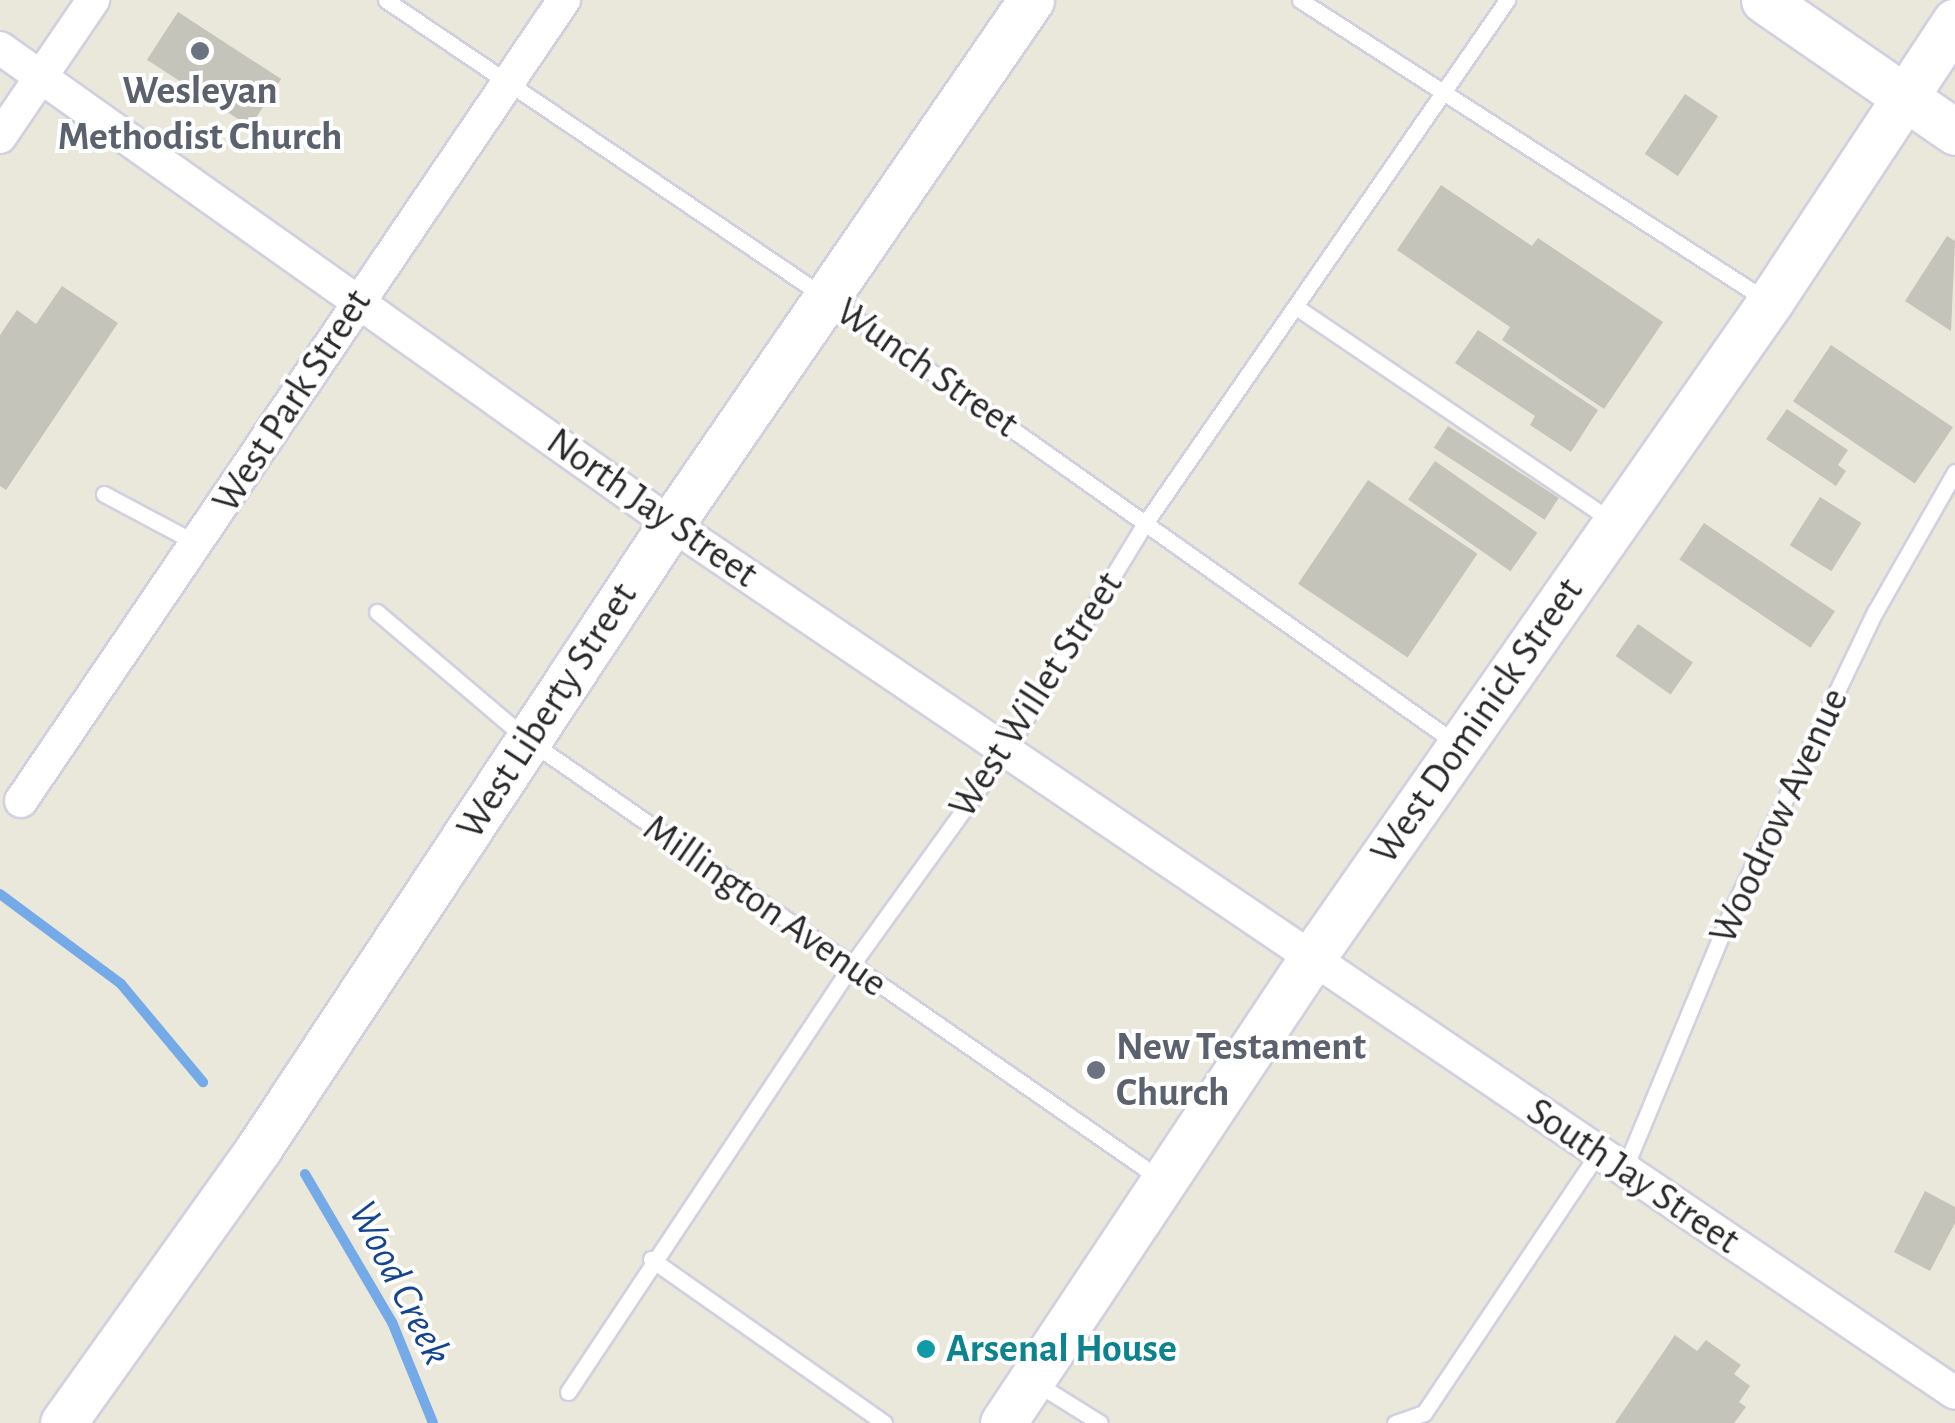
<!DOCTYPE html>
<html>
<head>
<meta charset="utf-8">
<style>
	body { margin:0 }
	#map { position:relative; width:1955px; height:1423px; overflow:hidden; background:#eae7db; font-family:"Alegreya Sans",sans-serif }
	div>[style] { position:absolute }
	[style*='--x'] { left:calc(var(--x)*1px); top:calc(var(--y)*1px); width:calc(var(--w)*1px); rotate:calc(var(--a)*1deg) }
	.stream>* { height:10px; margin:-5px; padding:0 5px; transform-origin:5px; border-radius:5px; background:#73aae7 }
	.building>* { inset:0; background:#c5c4ba; transform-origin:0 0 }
	.roads { filter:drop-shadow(2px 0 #d1d0e1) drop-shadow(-2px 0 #d1d0e1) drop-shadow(0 2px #d1d0e1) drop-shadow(0 -2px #d1d0e1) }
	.lane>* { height:15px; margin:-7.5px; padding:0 7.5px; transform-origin:7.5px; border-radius:7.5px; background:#fff }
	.street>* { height:32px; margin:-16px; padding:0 16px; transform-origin:16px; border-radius:16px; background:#fff }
	.secondary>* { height:45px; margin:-22.5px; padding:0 22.5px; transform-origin:22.5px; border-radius:22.5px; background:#fff }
	.dots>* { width:28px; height:28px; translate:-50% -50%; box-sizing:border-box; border:5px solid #fff; border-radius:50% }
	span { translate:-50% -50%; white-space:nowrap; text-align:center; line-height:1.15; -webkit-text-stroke:8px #fff; paint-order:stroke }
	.worship-label { font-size:40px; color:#5b616d; font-weight:700 }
	.left { translate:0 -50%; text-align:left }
	.street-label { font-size:40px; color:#282828 }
	.culture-label { font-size:40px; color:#0d838f; font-weight:700 }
	.water-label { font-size:42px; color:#144590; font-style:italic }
</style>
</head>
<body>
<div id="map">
	<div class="stream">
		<div style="--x:0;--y:894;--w:151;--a:36.6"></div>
		<div style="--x:121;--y:984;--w:128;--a:50.1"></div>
		<div style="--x:305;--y:1174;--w:172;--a:59.6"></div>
		<div style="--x:392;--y:1322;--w:109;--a:67.9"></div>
	</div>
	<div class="building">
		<div style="left:178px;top:12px;width:123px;height:57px;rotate:33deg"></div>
		<div style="left:1685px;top:94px;width:40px;height:72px;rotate:34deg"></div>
		<div style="clip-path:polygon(1441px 185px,1532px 246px,1538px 238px,1663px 322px,1604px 409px,1502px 340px,1510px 327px,1397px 250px)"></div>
		<div style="clip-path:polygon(1947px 236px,1955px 241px,1951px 331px,1905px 301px)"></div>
		<div style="clip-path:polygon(62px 286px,118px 323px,6px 490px,0 486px,0 335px,17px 310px,36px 324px)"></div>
		<div style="clip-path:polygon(1478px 330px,1598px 410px,1571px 452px,1530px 425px,1535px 416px,1455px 363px)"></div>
		<div style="left:1831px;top:345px;width:147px;height:68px;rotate:34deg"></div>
		<div style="clip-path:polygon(1787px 409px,1848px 450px,1838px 465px,1846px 471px,1836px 486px,1766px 439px)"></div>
		<div style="left:1448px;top:426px;width:132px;height:26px;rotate:33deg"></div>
		<div style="left:1435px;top:461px;width:125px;height:47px;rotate:35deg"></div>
		<div style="left:1368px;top:480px;width:132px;height:125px;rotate:34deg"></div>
		<div style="left:1820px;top:497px;width:49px;height:57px;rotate:32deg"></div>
		<div style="left:1704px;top:523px;width:158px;height:44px;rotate:34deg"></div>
		<div style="left:1638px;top:624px;width:67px;height:39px;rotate:35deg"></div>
		<div style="clip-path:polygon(1925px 1191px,1955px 1207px,1955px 1223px,1930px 1271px,1894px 1252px)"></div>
		<div style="clip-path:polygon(1675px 1335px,1697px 1351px,1706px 1340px,1741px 1365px,1734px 1374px,1750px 1386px,1739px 1402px,1746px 1407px,1734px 1423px,1615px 1423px)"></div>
	</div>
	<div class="roads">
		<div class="lane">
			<div style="--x:386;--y:0;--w:534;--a:34.08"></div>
			<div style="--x:828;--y:299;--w:770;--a:35.28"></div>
			<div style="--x:1300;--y:0;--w:554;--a:32.77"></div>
			<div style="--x:1299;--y:309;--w:378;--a:34.1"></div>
			<div style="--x:104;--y:494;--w:104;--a:28"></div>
			<div style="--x:377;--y:612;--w:198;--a:40.3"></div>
			<div style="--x:528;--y:740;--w:768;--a:34.77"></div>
			<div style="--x:1624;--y:1170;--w:279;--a:-67.5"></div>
			<div style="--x:1731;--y:912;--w:333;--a:-64.4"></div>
			<div style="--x:1875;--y:612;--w:161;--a:-60.3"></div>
			<div style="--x:651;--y:1259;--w:285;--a:35.1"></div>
			<div style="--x:1036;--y:1383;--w:75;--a:32"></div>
			<div style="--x:568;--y:1392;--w:511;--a:-56.4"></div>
			<div style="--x:851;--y:966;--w:265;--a:-54.2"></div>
			<div style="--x:1006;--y:751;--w:268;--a:-58.6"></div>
			<div style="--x:1146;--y:522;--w:635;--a:-55.33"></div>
			<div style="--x:1395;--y:1423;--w:31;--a:-19"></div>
			<div style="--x:1424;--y:1413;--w:313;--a:-56.2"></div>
		</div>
		<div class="street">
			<div style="--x:0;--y:48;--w:823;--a:35.35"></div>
			<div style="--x:671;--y:524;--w:1550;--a:34.09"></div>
			<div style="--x:0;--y:137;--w:166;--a:-55.8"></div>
			<div style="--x:21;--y:801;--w:968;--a:-55.87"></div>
		</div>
		<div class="secondary">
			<div style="--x:1764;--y:0;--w:232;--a:34.6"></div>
			<div style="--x:63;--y:1423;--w:338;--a:-54.5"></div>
			<div style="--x:259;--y:1148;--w:748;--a:-56.56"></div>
			<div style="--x:671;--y:524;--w:636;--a:-55.51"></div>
			<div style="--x:1003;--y:1423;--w:558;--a:-56.4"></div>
			<div style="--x:1312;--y:958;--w:800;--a:-55.08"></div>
			<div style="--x:1770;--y:302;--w:336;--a:-56.6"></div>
		</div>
	</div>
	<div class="dots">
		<div style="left:200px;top:51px;background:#6b7280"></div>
		<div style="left:1096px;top:1070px;background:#6b7280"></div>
		<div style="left:926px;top:1349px;background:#0f9aa8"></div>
	</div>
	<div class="worship-label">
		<span style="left:200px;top:114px">Wesleyan<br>Methodist Church</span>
		<span class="left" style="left:1116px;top:1070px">New Testament<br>Church</span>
	</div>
	<div class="street-label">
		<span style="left:927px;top:368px;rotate:35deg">Wunch Street</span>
		<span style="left:292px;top:401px;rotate:-57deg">West Park Street</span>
		<span style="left:652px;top:508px;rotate:35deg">North Jay Street</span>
		<span style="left:1036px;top:695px;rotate:-57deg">West Willet Street</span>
		<span style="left:547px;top:711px;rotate:-57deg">West Liberty Street</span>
		<span style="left:1477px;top:721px;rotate:-55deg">West Dominick Street</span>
		<span style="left:1779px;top:816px;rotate:-65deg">Woodrow Avenue</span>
		<span style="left:765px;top:906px;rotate:35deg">Millington Avenue</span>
		<span style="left:1633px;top:1176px;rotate:34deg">South Jay Street</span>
	</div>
	<div class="culture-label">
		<span class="left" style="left:946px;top:1349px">Arsenal House</span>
	</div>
	<div class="water-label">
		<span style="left:400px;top:1283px;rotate:63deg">Wood Creek</span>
	</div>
</div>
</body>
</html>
